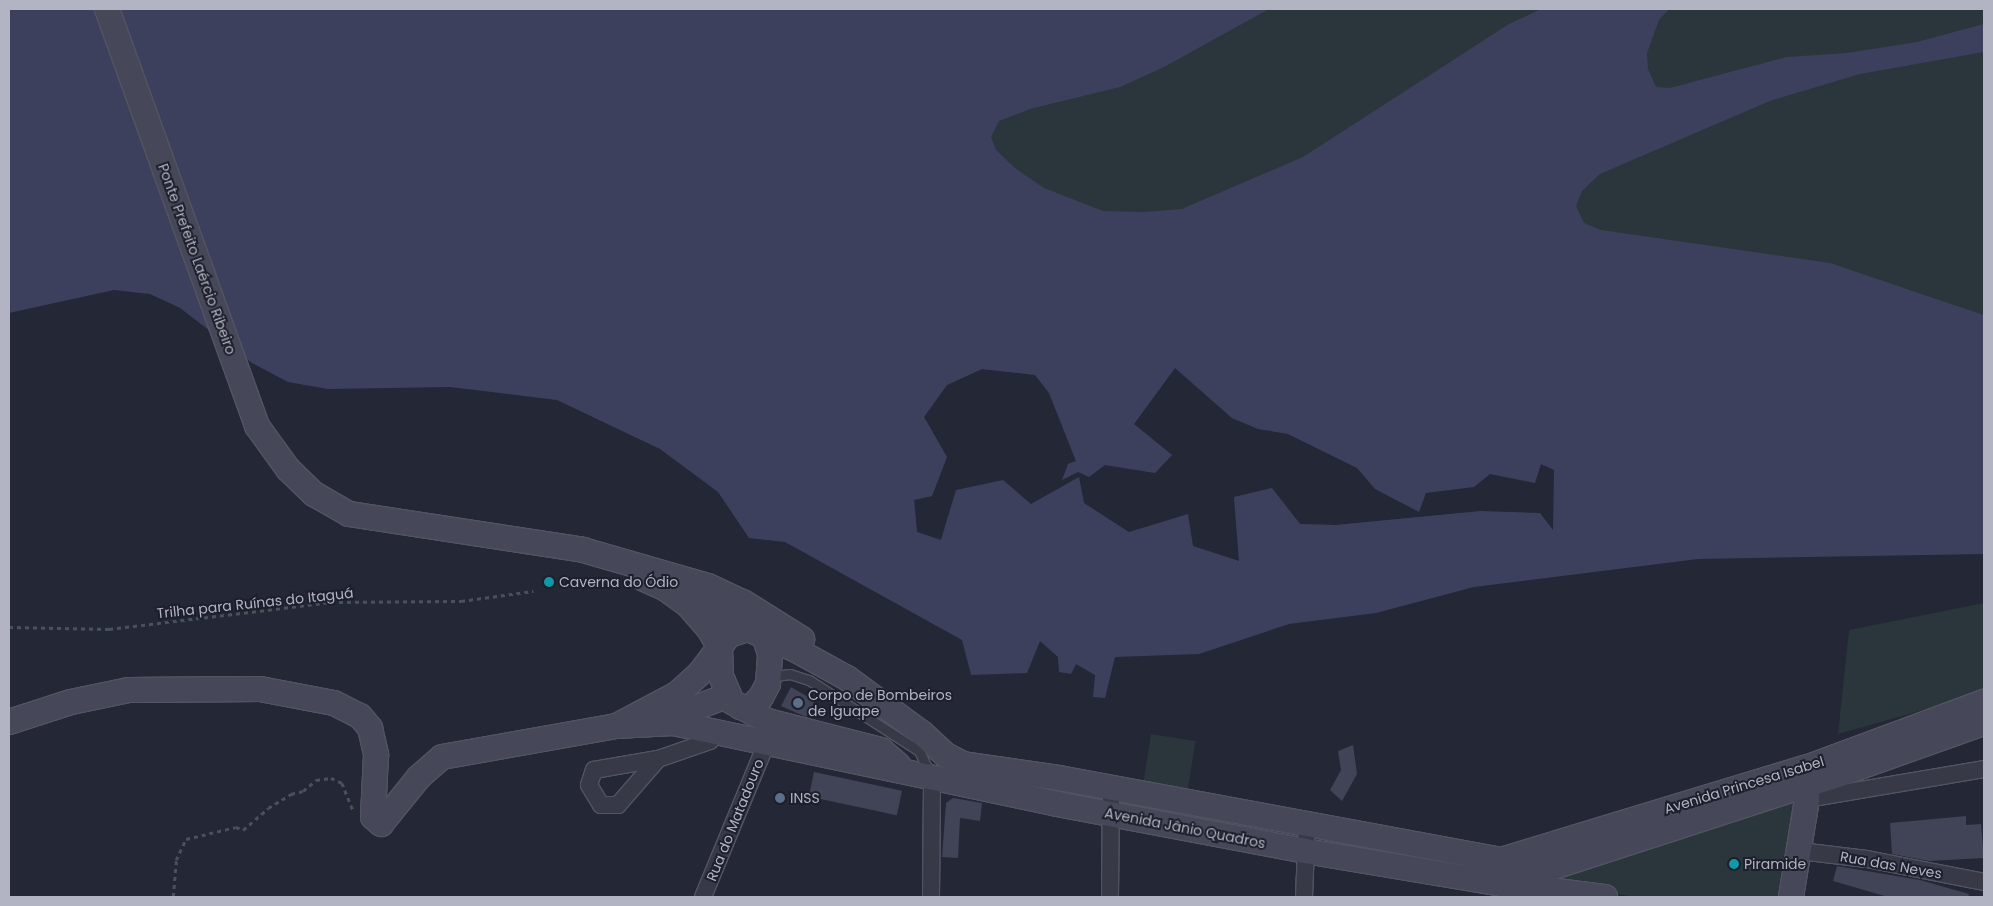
<!DOCTYPE html>
<html>
<head>
<meta charset="utf-8">
<style>
	body { margin:0 }
	#map { position:relative; width:1993px; height:906px; overflow:hidden; background:#242736; font-family:Poppins,sans-serif }
	div>[style] { position:absolute }
	[style*='--x'] { left:calc(var(--x)*1px); top:calc(var(--y)*1px); width:calc(var(--w)*1px); rotate:calc(var(--a)*1deg) }
	.green>* { inset:0; background:#2a363b; transform-origin:0 0 }
	.water>* { inset:0; background:#3c405d }
	.building>* { inset:0; background:#414456; transform-origin:0 0 }
	.path>* { height:2.5px; margin-top:-1.25px; transform-origin:0; background:repeating-linear-gradient(90deg,#485259 0 4px,transparent 0 8px) }
	.roads { filter:drop-shadow(1px 0 #525462) drop-shadow(-1px 0 #525462) drop-shadow(0 1px #525462) drop-shadow(0 -1px #525462) }
	.service>* { height:9px; margin:-4.5px; padding:0 4.5px; transform-origin:4.5px; border-radius:4.5px; background:#373947 }
	.minor>* { height:16px; margin:-8px; padding:0 8px; transform-origin:8px; border-radius:8px; background:#373947 }
	.secondary>* { height:24px; margin:-12px; padding:0 12px; transform-origin:12px; border-radius:12px; background:#464859 }
	.dots>* { width:14px; height:14px; translate:-50% -50%; box-sizing:border-box; border:2px solid #1d1f2c; border-radius:50% }
	span { translate:-50% -50%; white-space:nowrap; text-align:center; line-height:1.15; -webkit-text-stroke:4px #1d1f2c; paint-order:stroke }
	.street-label { font-size:14px; color:#b2b4c3 }
	.poi-label { font-size:14px; color:#b2b4c3 }
	.left { translate:0 -50%; text-align:left }
	.frame { position:absolute; inset:0; border:10px solid #b2b4c3; pointer-events:none }
</style>
</head>
<body>
<div id="map">
	<div class="green">
		<div style="clip-path:polygon(521px 9px,1541px 9px,1522px 18px,1546px 9px,1984px 9px,1984px 315px,1904px 288px,1554px 470px,1551px 454px,1258px 429px,1232px 418px,1175px 368px,1134px 424px,1172px 455px,1155px 473px,1105px 465px,1089px 477px,1076px 461px,1049px 393px,1035px 375px,982px 369px,947px 385px,924px 417px,947px 457px,932px 496px,914px 500px,917px 532px,941px 540px,956px 490px,1044px 541px,1212px 552px,1239px 561px,1234px 497px,1272px 488px,1300px 524px,1336px 525px,1481px 511px,1411px 533px,1400px 558px,969px 579px,365px 142px)"></div>
		<div style="clip-path:polygon(1984px 603px,1984px 693px,1838px 734px,1849px 630px)"></div>
		<div style="left:1151px;top:734px;width:45px;height:50px;rotate:9deg"></div>
		<div style="clip-path:polygon(1805px 795px,1790px 897px,1637px 897px,1581px 889px,1555px 875px)"></div>
	</div>
	<div class="water">
		<div style="clip-path:polygon(evenodd,9px 9px,1269px 9px,1164px 67px,1120px 87px,1030px 109px,999px 121px,991px 137px,996px 150px,1015px 168px,1044px 188px,1103px 211px,1144px 212px,1182px 209px,1303px 157px,1509px 24px,1541px 9px,1669px 9px,1659px 20px,1647px 53px,1648px 69px,1656px 87px,1670px 88px,1787px 57px,1847px 53px,1917px 42px,1984px 24px,1984px 52px,1860px 74px,1770px 101px,1600px 174px,1582px 191px,1576px 206px,1584px 223px,1601px 230px,1830px 263px,1984px 315px,1984px 554px,1698px 559px,1474px 587px,1376px 613px,1289px 624px,1199px 654px,1115px 657px,1105px 698px,1093px 697px,1095px 675px,1076px 664px,1071px 674px,1059px 672px,1058px 657px,1040px 641px,1027px 673px,971px 675px,962px 640px,785px 542px,749px 538px,718px 492px,660px 449px,557px 400px,450px 387px,328px 389px,288px 382px,252px 363px,180px 308px,150px 294px,114px 290px,9px 313px,9px 9px,1175px 368px,1232px 418px,1258px 429px,1288px 434px,1357px 468px,1375px 489px,1419px 512px,1426px 493px,1474px 487px,1490px 474px,1535px 483px,1541px 464px,1554px 470px,1553px 530px,1540px 513px,1481px 511px,1336px 525px,1300px 524px,1272px 488px,1234px 497px,1239px 561px,1193px 546px,1188px 514px,1129px 532px,1084px 503px,1079px 477px,1031px 504px,1003px 480px,956px 490px,941px 540px,917px 532px,914px 500px,932px 496px,947px 457px,924px 417px,947px 385px,982px 369px,1035px 375px,1049px 393px,1076px 461px,1068px 464px,1062px 480px,1078px 472px,1089px 477px,1105px 465px,1155px 473px,1172px 455px,1134px 424px,1175px 368px)"></div>
	</div>
	<div class="building">
		<div style="clip-path:polygon(791px 687px,815px 701px,806px 717px,781px 706px)"></div>
		<div style="clip-path:polygon(1353px 745px,1357px 774px,1342px 801px,1330px 790px,1341px 770px,1338px 751px)"></div>
		<div style="left:814px;top:772px;width:90px;height:25px;rotate:12deg"></div>
		<div style="clip-path:polygon(953px 798px,982px 803px,980px 821px,960px 818px,958px 858px,942px 857px,946px 803px)"></div>
		<div style="clip-path:polygon(1966px 816px,1966px 825px,1981px 824px,1984px 858px,1929px 861px,1892px 854px,1890px 823px)"></div>
		<div style="clip-path:polygon(1837px 866px,1920px 880px,1969px 894px,1968px 897px,1888px 897px,1833px 881px)"></div>
	</div>
	<div class="path">
		<div style="--x:9;--y:627;--w:100;--a:1.1"></div>
		<div style="--x:109;--y:629;--w:224;--a:-6.9"></div>
		<div style="--x:331;--y:602;--w:130;--a:-0.4"></div>
		<div style="--x:461;--y:601;--w:73;--a:-7.9"></div>
		<div style="--x:173;--y:897;--w:37;--a:-85"></div>
		<div style="--x:176;--y:860;--w:23;--a:-65"></div>
		<div style="--x:186;--y:839;--w:51;--a:-13.5"></div>
		<div style="--x:236;--y:827;--w:8;--a:23"></div>
		<div style="--x:243;--y:830;--w:33;--a:-41"></div>
		<div style="--x:268;--y:808;--w:27;--a:-31"></div>
		<div style="--x:291;--y:794;--w:12;--a:-14"></div>
		<div style="--x:303;--y:791;--w:17;--a:-40"></div>
		<div style="--x:316;--y:780;--w:15;--a:-8"></div>
		<div style="--x:331;--y:778;--w:12;--a:24"></div>
		<div style="--x:342;--y:783;--w:32;--a:68"></div>
	</div>
	<div class="roads">
		<div class="service">
			<div style="--x:769;--y:677;--w:21;--a:-8"></div>
			<div style="--x:790;--y:674;--w:20;--a:18"></div>
			<div style="--x:809;--y:680;--w:131;--a:32.8"></div>
			<div style="--x:919;--y:751;--w:25;--a:64"></div>
		</div>
		<div class="minor">
			<div style="--x:658;--y:759;--w:61;--a:131"></div>
			<div style="--x:618;--y:805;--w:17;--a:180"></div>
			<div style="--x:601;--y:805;--w:23;--a:-121"></div>
			<div style="--x:589;--y:785;--w:16;--a:-72"></div>
			<div style="--x:594;--y:770;--w:65;--a:-9.8"></div>
			<div style="--x:658;--y:759;--w:55;--a:-19.1"></div>
			<div style="--x:710;--y:741;--w:10;--a:-61"></div>
			<div style="--x:1807;--y:799;--w:180;--a:-9.6"></div>
			<div style="--x:1800;--y:851;--w:67;--a:6.8"></div>
			<div style="--x:1867;--y:859;--w:119;--a:11.1"></div>
			<div style="--x:703;--y:897;--w:168;--a:-67.6"></div>
			<div style="--x:931;--y:897;--w:120;--a:-89.5"></div>
			<div style="--x:1110;--y:897;--w:109;--a:-89.5"></div>
			<div style="--x:1304;--y:897;--w:74;--a:-87.7"></div>
		</div>
		<div class="secondary">
			<div style="--x:107;--y:9;--w:443;--a:70.2"></div>
			<div style="--x:257;--y:426;--w:53;--a:54.2"></div>
			<div style="--x:288;--y:469;--w:36;--a:44"></div>
			<div style="--x:314;--y:494;--w:40;--a:29.7"></div>
			<div style="--x:349;--y:514;--w:237;--a:8.7"></div>
			<div style="--x:583;--y:550;--w:130;--a:16.1"></div>
			<div style="--x:708;--y:586;--w:38;--a:25"></div>
			<div style="--x:743;--y:602;--w:70;--a:32.1"></div>
			<div style="--x:644;--y:579;--w:24;--a:24"></div>
			<div style="--x:666;--y:589;--w:27;--a:36"></div>
			<div style="--x:688;--y:605;--w:32;--a:49"></div>
			<div style="--x:709;--y:629;--w:22;--a:60"></div>
			<div style="--x:720;--y:648;--w:28;--a:88"></div>
			<div style="--x:721;--y:676;--w:28;--a:67"></div>
			<div style="--x:732;--y:702;--w:40;--a:28"></div>
			<div style="--x:767;--y:721;--w:118;--a:14.3"></div>
			<div style="--x:881;--y:750;--w:23;--a:41"></div>
			<div style="--x:692;--y:588;--w:63;--a:40.5"></div>
			<div style="--x:740;--y:707;--w:10;--a:6"></div>
			<div style="--x:750;--y:708;--w:16;--a:-45"></div>
			<div style="--x:761;--y:697;--w:15;--a:-62"></div>
			<div style="--x:768;--y:684;--w:30;--a:-86"></div>
			<div style="--x:770;--y:654;--w:19;--a:-108"></div>
			<div style="--x:663;--y:720;--w:68;--a:-20.6"></div>
			<div style="--x:9;--y:722;--w:65;--a:-17.9"></div>
			<div style="--x:71;--y:702;--w:59;--a:-11.7"></div>
			<div style="--x:129;--y:690;--w:131;--a:-0.4"></div>
			<div style="--x:260;--y:689;--w:75;--a:10.7"></div>
			<div style="--x:334;--y:703;--w:29;--a:27"></div>
			<div style="--x:360;--y:716;--w:16;--a:50"></div>
			<div style="--x:370;--y:728;--w:28;--a:77"></div>
			<div style="--x:376;--y:755;--w:62;--a:92.8"></div>
			<div style="--x:373;--y:817;--w:11;--a:41"></div>
			<div style="--x:381;--y:824;--w:60;--a:-51"></div>
			<div style="--x:419;--y:777;--w:30;--a:-41"></div>
			<div style="--x:442;--y:757;--w:177;--a:-10.1"></div>
			<div style="--x:616;--y:726;--w:57;--a:-3"></div>
			<div style="--x:673;--y:723;--w:392;--a:11.9"></div>
			<div style="--x:1057;--y:804;--w:252;--a:10.7"></div>
			<div style="--x:1305;--y:851;--w:200;--a:9.5"></div>
			<div style="--x:1502;--y:884;--w:104;--a:7.2"></div>
			<div style="--x:620;--y:724;--w:64;--a:-27.8"></div>
			<div style="--x:677;--y:694;--w:31;--a:-42"></div>
			<div style="--x:700;--y:673;--w:48;--a:-52.7"></div>
			<div style="--x:729;--y:635;--w:20;--a:-18"></div>
			<div style="--x:748;--y:629;--w:52;--a:23.6"></div>
			<div style="--x:796;--y:650;--w:58;--a:28.8"></div>
			<div style="--x:847;--y:678;--w:93;--a:36.3"></div>
			<div style="--x:922;--y:733;--w:33;--a:43"></div>
			<div style="--x:946;--y:755;--w:19;--a:28"></div>
			<div style="--x:963;--y:764;--w:97;--a:8.3"></div>
			<div style="--x:1059;--y:778;--w:450;--a:10.5"></div>
			<div style="--x:1501;--y:860;--w:321;--a:-16.9"></div>
			<div style="--x:1808;--y:767;--w:188;--a:-20.3"></div>
			<div style="--x:1508;--y:882;--w:341;--a:-18"></div>
			<div style="--x:1832;--y:777;--w:161;--a:-19.6"></div>
			<div style="--x:1791;--y:897;--w:99;--a:-80.7"></div>
			<div style="--x:1807;--y:799;--w:28;--a:-88"></div>
		</div>
	</div>
	<div class="dots">
		<div style="left:549px;top:582px;background:#0f9aa8"></div>
		<div style="left:798px;top:703px;background:#5c6f8a"></div>
		<div style="left:780px;top:798px;background:#5c6f8a"></div>
		<div style="left:1734px;top:864px;background:#0f9aa8"></div>
	</div>
	<div class="street-label">
		<span style="left:197px;top:259px;rotate:70deg">Ponte Prefeito Laércio Ribeiro</span>
		<span style="left:255px;top:603px;rotate:-6deg">Trilha para Ruínas do Itaguá</span>
		<span style="left:1744px;top:785px;rotate:-17deg">Avenida Princesa Isabel</span>
		<span style="left:735px;top:820px;rotate:-68deg">Rua do Matadouro</span>
		<span style="left:1185px;top:828px;rotate:11deg">Avenida Jânio Quadros</span>
		<span style="left:1891px;top:865px;rotate:10deg">Rua das Neves</span>
	</div>
	<div class="poi-label">
		<span class="left" style="left:559px;top:582px">Caverna do Ódio</span>
		<span class="left" style="left:808px;top:703px">Corpo de Bombeiros<br>de Iguape</span>
		<span class="left" style="left:790px;top:798px">INSS</span>
		<span class="left" style="left:1744px;top:864px">Piramide</span>
	</div>
	<div class="frame"></div>
</div>
</body>
</html>
